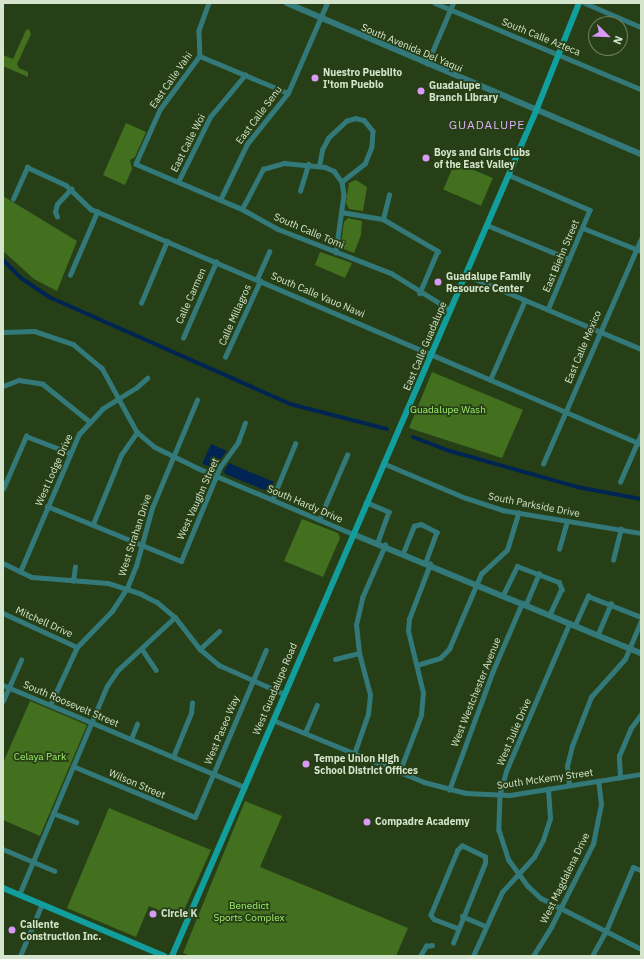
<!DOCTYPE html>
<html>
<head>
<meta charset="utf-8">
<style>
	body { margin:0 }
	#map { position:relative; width:644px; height:959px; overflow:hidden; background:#273f16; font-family:"IBM Plex Sans",sans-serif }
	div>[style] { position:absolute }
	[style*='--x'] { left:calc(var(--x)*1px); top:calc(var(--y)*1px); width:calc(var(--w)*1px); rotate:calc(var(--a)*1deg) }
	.green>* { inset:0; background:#42701e; transform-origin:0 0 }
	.water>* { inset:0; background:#002552 }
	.canal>* { height:4px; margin:-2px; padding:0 2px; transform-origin:2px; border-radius:2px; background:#002552 }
	.minor>* { height:4.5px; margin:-2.25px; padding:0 2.25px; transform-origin:2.25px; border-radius:2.25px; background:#337979 }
	.tertiary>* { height:5.5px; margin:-2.75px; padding:0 2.75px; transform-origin:2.75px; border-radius:2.75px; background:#337979 }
	.secondary>* { height:6px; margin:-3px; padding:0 3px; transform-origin:3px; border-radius:3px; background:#129e9d }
	.dots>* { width:11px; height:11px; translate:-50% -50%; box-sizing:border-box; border:2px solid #273f16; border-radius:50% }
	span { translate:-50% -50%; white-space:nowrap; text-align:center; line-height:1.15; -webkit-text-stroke:3.5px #273f16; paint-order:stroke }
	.street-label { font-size:10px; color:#d5e4cc }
	.poi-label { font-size:10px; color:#d5e4cc; font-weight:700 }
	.left { translate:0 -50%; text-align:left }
	.park-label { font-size:10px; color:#a0ef6a }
	.quarter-label { font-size:12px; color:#daaff0; letter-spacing:1px }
	.frame { position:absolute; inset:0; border:4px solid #d5e4cc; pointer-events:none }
	.north { position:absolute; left:588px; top:16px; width:40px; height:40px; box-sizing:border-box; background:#273f16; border:1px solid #6d815f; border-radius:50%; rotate:113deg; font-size:11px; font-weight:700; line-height:16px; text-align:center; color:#d5e4cc }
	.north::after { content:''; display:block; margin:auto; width:14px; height:18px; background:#d99af7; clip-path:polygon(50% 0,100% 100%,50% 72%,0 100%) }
</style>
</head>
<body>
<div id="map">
	<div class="green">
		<div style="clip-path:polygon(29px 29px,31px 34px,17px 64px,19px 68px,28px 72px,28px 77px,3px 66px,3px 55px,13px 59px,26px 30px)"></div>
		<div style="clip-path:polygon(126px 123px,146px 132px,135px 157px,130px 160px,132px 169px,125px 185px,103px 175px)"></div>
		<div style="left:455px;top:162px;width:41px;height:30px;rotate:23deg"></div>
		<div style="clip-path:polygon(356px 180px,367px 187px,363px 211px,349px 209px,346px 203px,349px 183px)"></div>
		<div style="clip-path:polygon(3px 196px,77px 241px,57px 291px,34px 279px,3px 251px)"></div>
		<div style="clip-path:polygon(348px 218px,362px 221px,361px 235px,354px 253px,344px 249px,341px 244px,344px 222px)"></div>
		<div style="clip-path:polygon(320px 252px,352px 263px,345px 278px,315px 265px)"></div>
		<div style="clip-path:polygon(432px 372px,523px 410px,502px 458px,409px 428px)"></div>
		<div style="clip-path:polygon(302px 519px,338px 533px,340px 538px,323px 577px,284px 561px)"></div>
		<div style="clip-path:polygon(30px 701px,87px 725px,40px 836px,3px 820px,3px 763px)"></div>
		<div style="clip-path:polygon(245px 801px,282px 816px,260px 867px,408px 928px,396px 956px,190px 956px,183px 953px)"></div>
		<div style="clip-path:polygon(109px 808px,211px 850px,180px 919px,149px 906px,136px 937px,67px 908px)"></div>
	</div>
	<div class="water">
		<div style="clip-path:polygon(211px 444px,227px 451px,213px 468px,202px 464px)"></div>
		<div style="clip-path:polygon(229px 463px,274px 482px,271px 490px,267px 491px,225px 474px,224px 471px)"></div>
	</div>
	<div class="canal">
		<div style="--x:3;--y:260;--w:25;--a:45"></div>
		<div style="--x:21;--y:278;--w:34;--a:34"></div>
		<div style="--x:49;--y:297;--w:264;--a:23.9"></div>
		<div style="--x:290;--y:404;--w:100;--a:14.5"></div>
		<div style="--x:413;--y:437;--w:40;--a:21"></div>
		<div style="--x:450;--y:451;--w:132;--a:15.8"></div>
		<div style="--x:577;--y:487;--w:65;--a:10.6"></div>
	</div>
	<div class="minor">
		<div style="--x:209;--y:3;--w:30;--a:110"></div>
		<div style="--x:199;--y:31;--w:25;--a:88"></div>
		<div style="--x:200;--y:56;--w:67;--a:126.5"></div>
		<div style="--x:160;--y:110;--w:59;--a:114"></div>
		<div style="--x:136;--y:164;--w:115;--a:23"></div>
		<div style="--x:242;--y:209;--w:41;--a:29.1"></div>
		<div style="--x:278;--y:229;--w:121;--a:21.3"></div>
		<div style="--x:391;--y:273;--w:70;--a:31.7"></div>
		<div style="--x:435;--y:3;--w:223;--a:22.7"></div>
		<div style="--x:585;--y:3;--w:61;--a:23.2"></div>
		<div style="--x:200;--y:56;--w:95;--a:22.8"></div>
		<div style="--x:427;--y:64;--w:66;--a:-66.9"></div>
		<div style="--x:319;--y:166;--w:16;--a:-79"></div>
		<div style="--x:322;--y:150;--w:13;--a:-63"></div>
		<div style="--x:328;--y:138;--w:25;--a:-43"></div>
		<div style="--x:346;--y:121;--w:9;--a:-18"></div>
		<div style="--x:355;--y:118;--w:9;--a:13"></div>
		<div style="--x:364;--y:120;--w:14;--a:51"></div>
		<div style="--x:373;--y:131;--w:16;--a:94"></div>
		<div style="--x:372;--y:147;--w:18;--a:112"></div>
		<div style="--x:365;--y:164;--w:29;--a:142"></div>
		<div style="--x:509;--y:175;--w:88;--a:23.4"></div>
		<div style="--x:590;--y:210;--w:108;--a:112.8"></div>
		<div style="--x:178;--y:182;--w:72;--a:-63.8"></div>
		<div style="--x:210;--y:117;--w:55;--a:-50.2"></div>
		<div style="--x:300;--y:191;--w:28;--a:-73"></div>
		<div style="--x:13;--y:199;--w:35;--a:-66"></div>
		<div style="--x:27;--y:167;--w:43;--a:24.8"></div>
		<div style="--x:66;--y:185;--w:35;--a:44"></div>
		<div style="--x:91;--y:209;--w:598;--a:23.14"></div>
		<div style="--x:220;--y:200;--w:62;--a:-64.3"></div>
		<div style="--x:247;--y:144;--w:65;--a:-51.2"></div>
		<div style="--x:288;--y:93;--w:98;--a:-66.6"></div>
		<div style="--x:242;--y:209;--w:45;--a:-62.3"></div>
		<div style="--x:263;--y:169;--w:22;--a:-16"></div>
		<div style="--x:284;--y:163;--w:41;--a:5.6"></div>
		<div style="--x:325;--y:167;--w:10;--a:24"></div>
		<div style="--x:334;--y:171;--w:14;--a:54"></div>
		<div style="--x:342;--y:182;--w:13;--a:81"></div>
		<div style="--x:344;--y:195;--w:58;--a:98"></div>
		<div style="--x:341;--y:212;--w:43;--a:9.5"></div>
		<div style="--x:383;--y:219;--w:64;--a:30.2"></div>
		<div style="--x:438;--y:251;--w:46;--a:113.2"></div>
		<div style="--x:57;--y:217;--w:5;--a:-112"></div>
		<div style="--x:55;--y:212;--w:8;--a:-76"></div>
		<div style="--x:57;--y:204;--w:21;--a:-47"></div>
		<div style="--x:383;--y:219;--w:25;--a:-76"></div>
		<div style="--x:487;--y:225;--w:89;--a:22.5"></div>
		<div style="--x:583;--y:228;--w:62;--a:21.6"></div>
		<div style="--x:70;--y:275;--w:69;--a:-66.8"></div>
		<div style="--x:466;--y:275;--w:190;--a:22.9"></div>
		<div style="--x:257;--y:279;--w:30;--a:-66"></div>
		<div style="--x:141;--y:303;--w:67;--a:-67.2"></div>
		<div style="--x:3;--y:332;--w:31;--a:-2"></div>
		<div style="--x:34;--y:331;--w:41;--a:18.4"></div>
		<div style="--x:73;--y:344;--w:38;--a:40"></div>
		<div style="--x:102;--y:368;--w:73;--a:61.3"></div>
		<div style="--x:137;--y:432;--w:23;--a:40"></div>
		<div style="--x:155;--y:447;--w:50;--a:26.1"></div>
		<div style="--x:200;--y:469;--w:166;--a:23"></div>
		<div style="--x:183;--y:338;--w:83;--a:-66.5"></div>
		<div style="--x:225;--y:357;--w:84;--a:-65.3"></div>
		<div style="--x:490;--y:380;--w:87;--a:-66.4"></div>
		<div style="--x:3;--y:386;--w:17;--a:-21"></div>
		<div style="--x:19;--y:380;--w:24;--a:9"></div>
		<div style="--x:43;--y:384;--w:59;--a:38.8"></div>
		<div style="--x:383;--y:463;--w:90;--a:22.9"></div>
		<div style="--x:466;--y:498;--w:38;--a:18"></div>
		<div style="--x:502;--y:510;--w:141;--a:9.4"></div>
		<div style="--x:543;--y:464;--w:245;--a:-66.5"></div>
		<div style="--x:620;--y:482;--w:52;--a:-66.4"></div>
		<div style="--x:3;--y:489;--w:58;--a:-66.5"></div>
		<div style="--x:26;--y:436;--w:47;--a:21.1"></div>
		<div style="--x:272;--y:500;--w:61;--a:-67.7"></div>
		<div style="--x:366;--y:502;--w:25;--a:23"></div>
		<div style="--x:389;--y:512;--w:32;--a:110"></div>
		<div style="--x:47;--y:506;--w:145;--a:22.3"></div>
		<div style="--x:181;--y:561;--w:102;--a:-67.5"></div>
		<div style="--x:220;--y:467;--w:31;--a:-54"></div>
		<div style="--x:238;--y:442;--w:20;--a:-70"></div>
		<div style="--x:319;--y:520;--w:71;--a:-66.7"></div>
		<div style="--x:93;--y:524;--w:74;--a:-67.9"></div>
		<div style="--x:121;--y:455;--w:28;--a:-55"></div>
		<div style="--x:559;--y:549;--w:29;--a:-74"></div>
		<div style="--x:403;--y:553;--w:29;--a:-68"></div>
		<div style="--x:414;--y:526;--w:7;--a:-16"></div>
		<div style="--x:421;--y:524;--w:18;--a:27"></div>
		<div style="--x:437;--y:532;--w:32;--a:110"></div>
		<div style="--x:613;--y:560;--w:32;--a:-76"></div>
		<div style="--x:3;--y:563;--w:32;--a:26"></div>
		<div style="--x:32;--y:577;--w:76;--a:4.5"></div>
		<div style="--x:108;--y:583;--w:35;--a:18"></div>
		<div style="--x:141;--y:594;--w:18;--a:27"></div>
		<div style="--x:157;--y:602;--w:23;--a:40"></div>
		<div style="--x:175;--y:617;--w:41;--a:52"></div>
		<div style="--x:200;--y:649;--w:25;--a:40"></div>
		<div style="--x:219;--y:665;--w:71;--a:24"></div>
		<div style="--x:20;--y:572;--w:150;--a:-66.9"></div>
		<div style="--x:79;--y:434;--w:34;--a:-47"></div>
		<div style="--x:102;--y:409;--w:40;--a:-32"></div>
		<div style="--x:136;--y:388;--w:15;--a:-42"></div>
		<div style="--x:73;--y:581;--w:14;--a:-82"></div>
		<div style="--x:503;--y:595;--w:32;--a:-64"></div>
		<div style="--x:517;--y:566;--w:45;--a:20.9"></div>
		<div style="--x:559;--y:582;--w:8;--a:67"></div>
		<div style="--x:562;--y:589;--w:29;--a:115"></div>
		<div style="--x:526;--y:604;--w:33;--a:-67"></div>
		<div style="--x:3;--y:613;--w:81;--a:24.7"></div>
		<div style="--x:570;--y:623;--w:160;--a:113.2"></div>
		<div style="--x:507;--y:770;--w:26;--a:106"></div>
		<div style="--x:500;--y:795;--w:35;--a:92"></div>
		<div style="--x:499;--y:830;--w:32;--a:72"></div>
		<div style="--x:509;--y:860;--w:32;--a:54"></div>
		<div style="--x:528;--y:886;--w:18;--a:43"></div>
		<div style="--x:541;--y:898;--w:112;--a:27"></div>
		<div style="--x:575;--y:625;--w:32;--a:-66"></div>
		<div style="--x:588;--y:596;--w:57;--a:21.6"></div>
		<div style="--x:598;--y:634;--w:33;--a:-67"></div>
		<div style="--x:142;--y:649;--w:25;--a:56"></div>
		<div style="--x:200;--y:649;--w:26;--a:-43"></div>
		<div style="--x:335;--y:659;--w:25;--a:-14"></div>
		<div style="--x:417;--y:665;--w:24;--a:-17"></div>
		<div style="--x:440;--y:658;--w:13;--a:-45"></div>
		<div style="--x:449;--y:649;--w:82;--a:-66.9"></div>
		<div style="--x:481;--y:574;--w:35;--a:-43"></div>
		<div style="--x:507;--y:550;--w:39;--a:-73"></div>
		<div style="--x:3;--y:685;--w:262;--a:22.9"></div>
		<div style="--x:3;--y:701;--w:45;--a:-66.3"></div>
		<div style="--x:50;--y:705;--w:64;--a:-65"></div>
		<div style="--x:77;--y:647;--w:50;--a:-45.8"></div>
		<div style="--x:112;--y:611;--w:27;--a:-57"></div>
		<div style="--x:127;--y:588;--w:24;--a:-68"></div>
		<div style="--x:136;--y:566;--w:60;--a:-74.6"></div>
		<div style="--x:152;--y:508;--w:117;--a:-67.4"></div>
		<div style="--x:273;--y:720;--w:163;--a:22.3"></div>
		<div style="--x:424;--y:782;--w:43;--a:14.7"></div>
		<div style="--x:466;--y:793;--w:44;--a:2.6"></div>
		<div style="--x:510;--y:795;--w:133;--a:-9.1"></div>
		<div style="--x:305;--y:733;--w:30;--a:-67"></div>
		<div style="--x:131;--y:739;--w:16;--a:-68"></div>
		<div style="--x:354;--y:754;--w:42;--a:-70.7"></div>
		<div style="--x:368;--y:714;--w:19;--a:-84"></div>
		<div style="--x:370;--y:695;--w:43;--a:-104.7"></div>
		<div style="--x:359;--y:653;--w:28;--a:-96"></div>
		<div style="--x:356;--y:625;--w:28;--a:-77"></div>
		<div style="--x:362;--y:598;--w:58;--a:-66.5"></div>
		<div style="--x:173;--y:757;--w:48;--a:-67.8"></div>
		<div style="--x:191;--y:713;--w:10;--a:-84"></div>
		<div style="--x:73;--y:766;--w:132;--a:22.7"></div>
		<div style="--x:195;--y:817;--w:181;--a:-67"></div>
		<div style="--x:399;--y:773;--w:62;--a:-69.2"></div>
		<div style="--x:421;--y:715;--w:22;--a:-85"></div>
		<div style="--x:423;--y:693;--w:64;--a:-103.6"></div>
		<div style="--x:408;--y:631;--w:12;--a:-85"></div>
		<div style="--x:409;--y:619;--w:59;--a:-69.1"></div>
		<div style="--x:620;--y:778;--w:22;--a:-93"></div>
		<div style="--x:619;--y:756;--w:30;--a:-67"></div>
		<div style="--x:631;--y:728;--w:17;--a:-54"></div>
		<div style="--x:569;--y:785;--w:19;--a:-96"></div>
		<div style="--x:567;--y:766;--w:21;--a:-76"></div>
		<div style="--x:572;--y:746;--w:53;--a:-68.8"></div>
		<div style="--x:591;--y:697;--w:51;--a:-48.2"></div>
		<div style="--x:625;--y:659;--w:41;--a:-67.2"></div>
		<div style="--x:449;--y:790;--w:125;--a:-69.8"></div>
		<div style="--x:492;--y:673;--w:76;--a:-66.8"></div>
		<div style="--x:53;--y:813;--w:25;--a:21"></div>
		<div style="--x:3;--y:849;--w:56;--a:22.9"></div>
		<div style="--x:19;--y:895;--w:227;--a:-67.2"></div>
		<div style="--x:107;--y:686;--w:18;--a:-56"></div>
		<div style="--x:117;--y:671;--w:79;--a:-43"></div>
		<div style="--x:462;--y:916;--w:25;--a:23"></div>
		<div style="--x:453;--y:943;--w:86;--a:-68.2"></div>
		<div style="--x:485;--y:863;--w:6;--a:-90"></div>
		<div style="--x:485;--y:857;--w:25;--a:-154"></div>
		<div style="--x:462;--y:846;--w:6;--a:135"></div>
		<div style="--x:458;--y:850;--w:70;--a:112.6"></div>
		<div style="--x:431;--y:915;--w:5;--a:53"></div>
		<div style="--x:434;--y:919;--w:25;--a:21"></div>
		<div style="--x:20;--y:956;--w:56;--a:-67.1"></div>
		<div style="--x:420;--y:956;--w:12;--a:-59"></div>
		<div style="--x:426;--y:946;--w:6;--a:-9"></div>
		<div style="--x:473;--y:956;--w:70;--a:-65.6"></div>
		<div style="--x:502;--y:892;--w:47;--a:-47.6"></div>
		<div style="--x:534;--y:857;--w:19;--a:-62"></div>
		<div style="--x:543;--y:840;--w:23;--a:-72"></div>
		<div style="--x:550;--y:818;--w:29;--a:-94"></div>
		<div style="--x:533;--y:956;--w:34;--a:-58"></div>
		<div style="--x:551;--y:927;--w:93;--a:-63.2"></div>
		<div style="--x:593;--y:844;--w:41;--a:-78.7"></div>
		<div style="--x:601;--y:804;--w:23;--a:-97"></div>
		<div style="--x:592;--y:956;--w:29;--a:-61"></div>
		<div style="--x:606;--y:931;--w:69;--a:-67.1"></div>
		<div style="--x:633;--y:867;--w:9;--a:21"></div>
	</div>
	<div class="tertiary">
		<div style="--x:287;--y:3;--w:385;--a:23.1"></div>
		<div style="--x:353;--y:534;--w:312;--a:22.5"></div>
	</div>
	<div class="secondary">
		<div style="--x:3;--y:888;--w:175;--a:22.9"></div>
		<div style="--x:172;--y:956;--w:915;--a:-66.69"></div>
		<div style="--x:534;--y:116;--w:122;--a:-68.3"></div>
	</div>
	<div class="dots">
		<div style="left:315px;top:78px;background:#d99af7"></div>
		<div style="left:421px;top:91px;background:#d99af7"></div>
		<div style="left:426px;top:158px;background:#d99af7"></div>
		<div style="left:438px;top:282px;background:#d99af7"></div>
		<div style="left:306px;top:764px;background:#d99af7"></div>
		<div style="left:367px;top:822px;background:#d99af7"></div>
		<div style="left:153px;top:914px;background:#d99af7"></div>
		<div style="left:12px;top:930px;background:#d99af7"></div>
	</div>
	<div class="street-label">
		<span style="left:541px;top:37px;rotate:22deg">South Calle Azteca</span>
		<span style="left:412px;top:48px;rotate:23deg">South Avenida Del Yaqui</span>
		<span style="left:171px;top:80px;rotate:-55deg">East Calle Vahi</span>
		<span style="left:259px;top:115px;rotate:-53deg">East Calle Senu</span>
		<span style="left:188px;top:143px;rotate:-63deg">East Calle Woi</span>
		<span style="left:309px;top:231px;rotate:23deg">South Calle Tomi</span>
		<span style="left:561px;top:256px;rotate:-67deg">East Biehn Street</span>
		<span style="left:318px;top:295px;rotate:23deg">South Calle Vauo Nawi</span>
		<span style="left:191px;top:296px;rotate:-66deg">Calle Carmen</span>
		<span style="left:235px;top:315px;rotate:-66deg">Calle Millagros</span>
		<span style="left:425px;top:346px;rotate:-67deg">East Calle Guadalupe</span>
		<span style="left:583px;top:347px;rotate:-67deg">East Calle Mexico</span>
		<span style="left:54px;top:470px;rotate:-66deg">West Lodge Drive</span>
		<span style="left:198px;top:499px;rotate:-66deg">West Vaughn Street</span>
		<span style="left:305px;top:504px;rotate:23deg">South Hardy Drive</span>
		<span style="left:534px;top:505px;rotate:11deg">South Parkside Drive</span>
		<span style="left:135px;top:535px;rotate:-72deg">West Strahan Drive</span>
		<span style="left:44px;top:622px;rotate:24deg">Mitchell Drive</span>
		<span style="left:275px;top:689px;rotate:-67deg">West Guadalupe Road</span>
		<span style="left:476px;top:692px;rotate:-68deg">West Westchester Avenue</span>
		<span style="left:71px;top:704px;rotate:23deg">South Roosevelt Street</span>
		<span style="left:222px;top:730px;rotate:-67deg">West Paseo Way</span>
		<span style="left:514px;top:732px;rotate:-67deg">West Julie Drive</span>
		<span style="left:545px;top:779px;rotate:-8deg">South McKemy Street</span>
		<span style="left:137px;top:784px;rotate:23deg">Wilson Street</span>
		<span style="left:565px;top:878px;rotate:-64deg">West Magdalena Drive</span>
	</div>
	<div class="poi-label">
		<span class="left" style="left:323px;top:78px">Nuestro Pueblito<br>I'tom Pueblo</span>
		<span class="left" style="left:429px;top:91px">Guadalupe<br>Branch Library</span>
		<span class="left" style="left:434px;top:158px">Boys and Girls Clubs<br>of the East Valley</span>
		<span class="left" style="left:446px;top:282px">Guadalupe Family<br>Resource Center</span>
		<span class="left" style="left:314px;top:764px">Tempe Union High<br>School District Offices</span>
		<span class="left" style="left:375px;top:822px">Compadre Academy</span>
		<span class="left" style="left:161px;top:914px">Circle K</span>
		<span class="left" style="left:20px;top:930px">Caliente<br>Construction Inc.</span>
	</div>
	<div class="park-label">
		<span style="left:448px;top:410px">Guadalupe Wash</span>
		<span style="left:40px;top:757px">Celaya Park</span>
		<span style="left:249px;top:911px">Benedict<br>Sports Complex</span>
	</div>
	<div class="quarter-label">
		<span style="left:487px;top:125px">GUADALUPE</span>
	</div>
	<div class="frame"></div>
	<div class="north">N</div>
</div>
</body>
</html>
